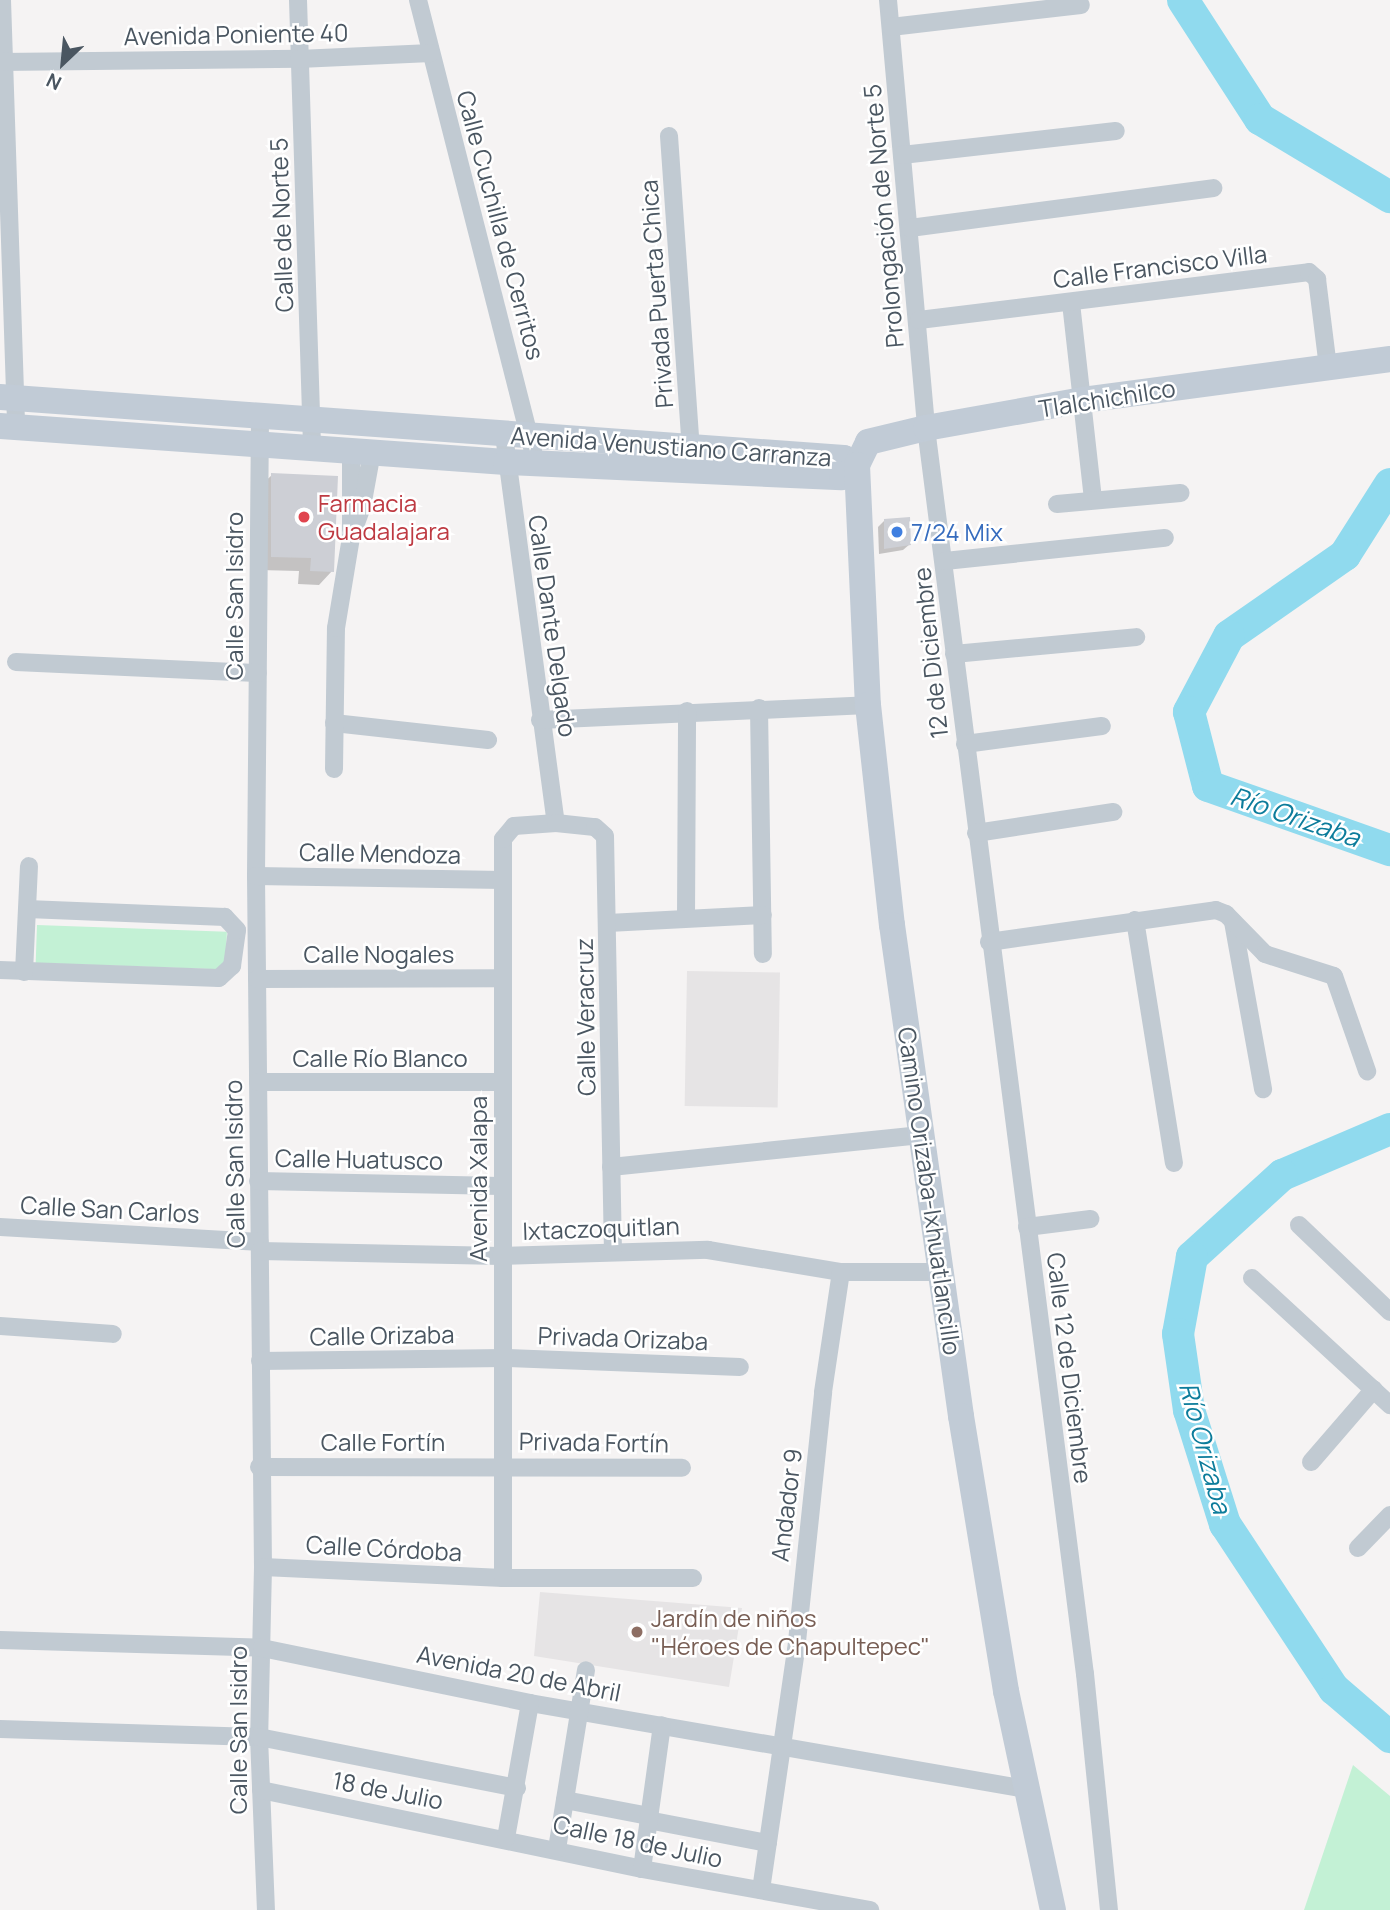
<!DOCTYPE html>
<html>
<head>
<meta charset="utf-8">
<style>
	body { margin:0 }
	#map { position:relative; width:1390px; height:1910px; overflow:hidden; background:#f5f3f3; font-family:Manrope,sans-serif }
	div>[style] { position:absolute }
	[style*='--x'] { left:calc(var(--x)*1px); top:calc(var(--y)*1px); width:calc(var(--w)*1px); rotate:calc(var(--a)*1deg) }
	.education>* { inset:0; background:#e6e4e5; transform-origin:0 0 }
	.green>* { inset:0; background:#c3f1d5; transform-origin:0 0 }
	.shadow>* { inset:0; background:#0003 }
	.river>* { height:32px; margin:-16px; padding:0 16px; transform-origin:16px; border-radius:16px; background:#90daee }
	.building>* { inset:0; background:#cdcfd5 }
	.street>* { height:18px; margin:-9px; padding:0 9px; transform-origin:9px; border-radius:9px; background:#c1cad2 }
	.secondary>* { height:26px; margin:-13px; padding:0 13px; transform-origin:13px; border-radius:13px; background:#c1cbd6 }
	.dots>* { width:19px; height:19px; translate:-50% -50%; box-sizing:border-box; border:4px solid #fff; border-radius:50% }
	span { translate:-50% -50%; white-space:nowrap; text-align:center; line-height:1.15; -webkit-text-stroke:5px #fff; paint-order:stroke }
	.street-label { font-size:24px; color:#4a5661 }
	.health-label { font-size:24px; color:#be3a42 }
	.left { translate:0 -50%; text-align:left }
	.shop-label { font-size:24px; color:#366cbe }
	.education-label { font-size:24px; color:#785e54 }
	.water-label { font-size:26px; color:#0c7c9b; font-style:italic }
	.north { position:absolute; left:28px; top:28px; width:70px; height:70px; -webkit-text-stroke:5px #fff; paint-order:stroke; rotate:206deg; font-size:19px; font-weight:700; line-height:28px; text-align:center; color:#4a5661 }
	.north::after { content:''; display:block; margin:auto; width:24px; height:32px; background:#4a5661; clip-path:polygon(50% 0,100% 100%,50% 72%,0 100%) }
</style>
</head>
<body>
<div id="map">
	<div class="education">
		<div style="left:687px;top:971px;width:93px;height:135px;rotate:1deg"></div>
		<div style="clip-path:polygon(540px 1592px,742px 1608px,729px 1687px,534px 1656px)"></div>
	</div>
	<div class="green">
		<div style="left:37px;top:925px;width:190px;height:38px;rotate:2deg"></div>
		<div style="clip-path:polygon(1353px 1765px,1390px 1796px,1390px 1910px,1304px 1910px)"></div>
	</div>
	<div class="shadow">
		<div style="clip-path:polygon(272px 475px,332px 571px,319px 585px,298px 584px,299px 571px,259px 570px,258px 488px)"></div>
		<div style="clip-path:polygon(885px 520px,910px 544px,903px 550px,879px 554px,878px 527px)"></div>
	</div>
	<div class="river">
		<div style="--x:1183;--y:0;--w:142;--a:57.1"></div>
		<div style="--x:1260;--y:119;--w:152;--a:31"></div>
		<div style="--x:1390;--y:484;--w:84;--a:122.4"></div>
		<div style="--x:1345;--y:555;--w:141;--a:145.1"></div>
		<div style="--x:1229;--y:636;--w:86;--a:117.8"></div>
		<div style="--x:1189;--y:712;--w:76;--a:75.6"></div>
		<div style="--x:1208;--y:786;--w:193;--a:19.4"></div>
		<div style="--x:1390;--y:1129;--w:117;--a:156.9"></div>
		<div style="--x:1282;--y:1175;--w:122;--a:137.7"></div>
		<div style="--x:1192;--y:1257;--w:78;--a:100.3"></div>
		<div style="--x:1178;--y:1334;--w:77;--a:81.8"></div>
		<div style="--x:1189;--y:1410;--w:120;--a:72.5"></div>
		<div style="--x:1225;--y:1524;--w:198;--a:56.6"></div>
		<div style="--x:1334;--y:1689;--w:74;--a:40.6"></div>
	</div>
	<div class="building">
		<div style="clip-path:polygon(271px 473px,338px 476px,334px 572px,310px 571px,311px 558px,271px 557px)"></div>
		<div style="clip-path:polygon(910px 517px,911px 545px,884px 549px,884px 519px)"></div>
	</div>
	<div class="street">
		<div style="--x:2;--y:0;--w:427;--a:88.1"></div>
		<div style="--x:298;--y:0;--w:449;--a:88.2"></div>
		<div style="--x:418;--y:0;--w:478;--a:75.7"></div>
		<div style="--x:888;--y:0;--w:430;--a:84.9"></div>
		<div style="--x:926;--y:428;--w:1256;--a:82.73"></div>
		<div style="--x:1085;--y:1674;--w:237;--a:84.2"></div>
		<div style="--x:891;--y:27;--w:191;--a:-6.6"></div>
		<div style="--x:0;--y:62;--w:299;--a:-0.6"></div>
		<div style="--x:299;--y:59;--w:132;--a:-2.6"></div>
		<div style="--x:669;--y:136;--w:313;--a:86"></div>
		<div style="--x:902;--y:155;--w:215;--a:-6.4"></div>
		<div style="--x:910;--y:228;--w:306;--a:-7.5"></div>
		<div style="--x:1071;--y:303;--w:198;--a:83.6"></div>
		<div style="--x:919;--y:320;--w:393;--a:-7"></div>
		<div style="--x:1309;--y:272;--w:11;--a:41"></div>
		<div style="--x:1317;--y:279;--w:89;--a:82.9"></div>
		<div style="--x:260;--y:417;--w:459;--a:90.5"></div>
		<div style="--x:256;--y:876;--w:691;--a:89.42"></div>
		<div style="--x:263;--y:1567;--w:170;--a:91.3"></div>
		<div style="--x:259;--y:1737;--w:173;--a:87.7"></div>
		<div style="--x:504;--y:435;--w:391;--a:82.4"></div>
		<div style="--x:1057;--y:504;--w:124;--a:-5.1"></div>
		<div style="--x:351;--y:530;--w:80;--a:-90"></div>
		<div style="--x:945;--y:561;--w:221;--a:-6"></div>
		<div style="--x:954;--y:654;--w:183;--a:-5.3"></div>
		<div style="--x:16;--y:662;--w:242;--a:2.6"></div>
		<div style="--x:759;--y:708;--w:246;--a:89.1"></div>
		<div style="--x:540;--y:720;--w:328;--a:-2.6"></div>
		<div style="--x:334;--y:723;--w:155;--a:6.3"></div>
		<div style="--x:965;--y:744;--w:138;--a:-7.5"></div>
		<div style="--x:334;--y:769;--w:141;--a:-89.2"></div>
		<div style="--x:336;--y:628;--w:92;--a:-80.6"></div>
		<div style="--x:351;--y:537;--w:32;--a:-70"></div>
		<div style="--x:362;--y:507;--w:56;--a:-79.7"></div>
		<div style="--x:976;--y:833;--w:139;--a:-8.7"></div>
		<div style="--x:256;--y:876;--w:247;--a:0.9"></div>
		<div style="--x:686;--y:918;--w:207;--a:-89.7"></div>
		<div style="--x:1135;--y:920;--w:246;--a:80.9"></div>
		<div style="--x:1233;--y:922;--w:170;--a:79.8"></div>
		<div style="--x:608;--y:923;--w:155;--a:-3"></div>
		<div style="--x:989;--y:942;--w:229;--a:-8"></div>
		<div style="--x:1216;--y:910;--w:11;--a:22"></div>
		<div style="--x:1226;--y:914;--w:56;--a:45.7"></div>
		<div style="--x:1265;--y:954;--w:72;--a:17.7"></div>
		<div style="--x:1334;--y:976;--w:101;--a:70.8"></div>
		<div style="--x:0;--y:970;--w:219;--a:2.1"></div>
		<div style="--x:219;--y:978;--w:18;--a:-43"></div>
		<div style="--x:232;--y:966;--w:36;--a:-82"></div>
		<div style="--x:237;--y:930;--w:18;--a:-133"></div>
		<div style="--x:225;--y:917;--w:198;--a:-177.7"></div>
		<div style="--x:24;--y:972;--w:106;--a:-87.3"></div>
		<div style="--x:257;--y:979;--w:245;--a:-0.2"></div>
		<div style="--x:258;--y:1082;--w:244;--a:0"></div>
		<div style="--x:611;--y:1167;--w:314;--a:-5.9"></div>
		<div style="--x:258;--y:1181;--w:243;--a:1.2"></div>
		<div style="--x:1299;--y:1225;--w:126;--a:43.7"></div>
		<div style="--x:0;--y:1227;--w:260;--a:3.3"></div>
		<div style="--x:1027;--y:1227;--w:64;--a:-7.2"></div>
		<div style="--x:260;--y:1251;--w:241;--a:1.2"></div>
		<div style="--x:501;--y:1256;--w:207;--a:-1.7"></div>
		<div style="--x:708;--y:1250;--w:135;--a:9.4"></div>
		<div style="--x:841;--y:1272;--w:101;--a:0"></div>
		<div style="--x:1252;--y:1278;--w:188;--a:42.6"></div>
		<div style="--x:0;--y:1326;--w:113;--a:4"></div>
		<div style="--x:260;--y:1361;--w:245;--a:-0.7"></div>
		<div style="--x:505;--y:1358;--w:235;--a:2.2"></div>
		<div style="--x:1311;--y:1462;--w:96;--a:-49.2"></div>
		<div style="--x:259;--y:1467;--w:423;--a:0.1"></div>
		<div style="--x:1358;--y:1548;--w:46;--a:-45.9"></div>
		<div style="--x:263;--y:1567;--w:240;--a:2.6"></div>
		<div style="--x:503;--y:1578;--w:190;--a:0"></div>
		<div style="--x:503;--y:1578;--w:739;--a:-90"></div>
		<div style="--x:503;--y:839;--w:17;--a:-50"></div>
		<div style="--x:514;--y:826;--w:42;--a:-4.1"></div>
		<div style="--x:556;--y:823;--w:39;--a:6"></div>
		<div style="--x:595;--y:827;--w:13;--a:42"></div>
		<div style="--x:605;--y:836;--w:415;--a:88.9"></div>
		<div style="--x:0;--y:1640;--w:262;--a:1.7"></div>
		<div style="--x:262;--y:1648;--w:274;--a:11.6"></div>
		<div style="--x:530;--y:1703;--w:503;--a:9.84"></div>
		<div style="--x:0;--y:1729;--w:259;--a:1.8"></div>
		<div style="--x:259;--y:1737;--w:263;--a:11.2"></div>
		<div style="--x:261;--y:1790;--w:389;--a:11.7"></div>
		<div style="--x:642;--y:1869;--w:232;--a:10.2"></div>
		<div style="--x:565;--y:1800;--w:86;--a:10.8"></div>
		<div style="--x:648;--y:1820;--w:122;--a:10.9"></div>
		<div style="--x:506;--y:1838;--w:137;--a:-79.9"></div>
		<div style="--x:557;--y:1849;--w:181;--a:-80.8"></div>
		<div style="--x:642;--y:1869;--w:145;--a:-82.1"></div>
		<div style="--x:761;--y:1890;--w:242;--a:-81.7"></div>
		<div style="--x:796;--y:1651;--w:260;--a:-84"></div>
		<div style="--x:823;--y:1392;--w:121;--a:-81.5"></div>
	</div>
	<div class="secondary">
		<div style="--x:0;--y:397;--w:846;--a:4.13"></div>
		<div style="--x:844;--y:458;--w:15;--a:28"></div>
		<div style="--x:0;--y:426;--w:507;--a:4.07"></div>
		<div style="--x:506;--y:462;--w:336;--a:2.6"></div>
		<div style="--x:842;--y:477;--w:19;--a:-39"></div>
		<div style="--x:857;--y:465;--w:25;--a:-64"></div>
		<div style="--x:868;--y:442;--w:60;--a:-13.6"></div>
		<div style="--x:926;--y:428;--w:159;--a:-10.1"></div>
		<div style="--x:1083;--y:400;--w:310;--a:-7.6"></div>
		<div style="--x:857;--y:465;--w:240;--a:87.4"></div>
		<div style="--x:868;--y:705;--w:221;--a:83.8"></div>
		<div style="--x:892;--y:925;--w:496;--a:82"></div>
		<div style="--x:961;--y:1416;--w:279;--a:80.7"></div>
		<div style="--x:1006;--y:1691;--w:224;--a:77.9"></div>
	</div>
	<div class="dots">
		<div style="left:304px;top:517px;background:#e0444e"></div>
		<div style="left:897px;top:532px;background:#3f7fe0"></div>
		<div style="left:637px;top:1632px;background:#8d6e63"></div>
	</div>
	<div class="street-label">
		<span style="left:236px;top:34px;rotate:-1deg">Avenida Poniente 40</span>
		<span style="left:883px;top:216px;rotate:-95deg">Prolongación de Norte 5</span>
		<span style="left:281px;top:225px;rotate:-92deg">Calle de Norte 5</span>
		<span style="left:501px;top:225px;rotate:75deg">Calle Cuchilla de Cerritos</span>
		<span style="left:1160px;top:266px;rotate:-7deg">Calle Francisco Villa</span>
		<span style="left:656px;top:294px;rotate:-94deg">Privada Puerta Chica</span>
		<span style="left:1107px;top:398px;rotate:-9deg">Tlalchichilco</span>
		<span style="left:671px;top:446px;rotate:4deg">Avenida Venustiano Carranza</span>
		<span style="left:234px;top:596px;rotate:-90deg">Calle San Isidro</span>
		<span style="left:553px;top:626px;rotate:82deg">Calle Dante Delgado</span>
		<span style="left:930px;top:653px;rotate:-96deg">12 de Diciembre</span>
		<span style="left:380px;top:853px;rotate:1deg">Calle Mendoza</span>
		<span style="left:379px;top:954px">Calle Nogales</span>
		<span style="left:585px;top:1017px;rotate:-91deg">Calle Veracruz</span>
		<span style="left:380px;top:1058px">Calle Río Blanco</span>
		<span style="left:359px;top:1159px;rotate:1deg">Calle Huatusco</span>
		<span style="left:234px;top:1164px;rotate:-91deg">Calle San Isidro</span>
		<span style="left:478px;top:1179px;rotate:-90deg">Avenida Xalapa</span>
		<span style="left:930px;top:1191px;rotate:82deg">Camino Orizaba-Ixhuatlancillo</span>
		<span style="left:110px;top:1209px;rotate:3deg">Calle San Carlos</span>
		<span style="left:601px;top:1228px;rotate:-2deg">Ixtaczoquitlan</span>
		<span style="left:382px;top:1335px;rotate:-1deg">Calle Orizaba</span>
		<span style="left:623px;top:1338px;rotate:2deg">Privada Orizaba</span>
		<span style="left:1070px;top:1368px;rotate:83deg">Calle 12 de Diciembre</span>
		<span style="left:383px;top:1442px">Calle Fortín</span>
		<span style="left:594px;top:1442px;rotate:1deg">Privada Fortín</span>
		<span style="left:786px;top:1505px;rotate:-83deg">Andador 9</span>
		<span style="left:384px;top:1548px;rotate:3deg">Calle Córdoba</span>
		<span style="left:519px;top:1673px;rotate:11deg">Avenida 20 de Abril</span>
		<span style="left:238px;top:1730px;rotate:-90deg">Calle San Isidro</span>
		<span style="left:388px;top:1790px;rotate:11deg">18 de Julio</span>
		<span style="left:638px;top:1841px;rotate:12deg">Calle 18 de Julio</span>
	</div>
	<div class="health-label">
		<span class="left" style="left:318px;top:517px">Farmacia<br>Guadalajara</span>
	</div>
	<div class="shop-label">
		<span class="left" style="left:911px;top:532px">7/24 Mix</span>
	</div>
	<div class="education-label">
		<span class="left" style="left:651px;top:1632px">Jardín de niños<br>"Héroes de Chapultepec"</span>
	</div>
	<div class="water-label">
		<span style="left:1295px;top:817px;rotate:19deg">Río Orizaba</span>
		<span style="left:1205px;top:1448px;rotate:75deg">Río Orizaba</span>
	</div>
	<div class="north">N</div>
</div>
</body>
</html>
